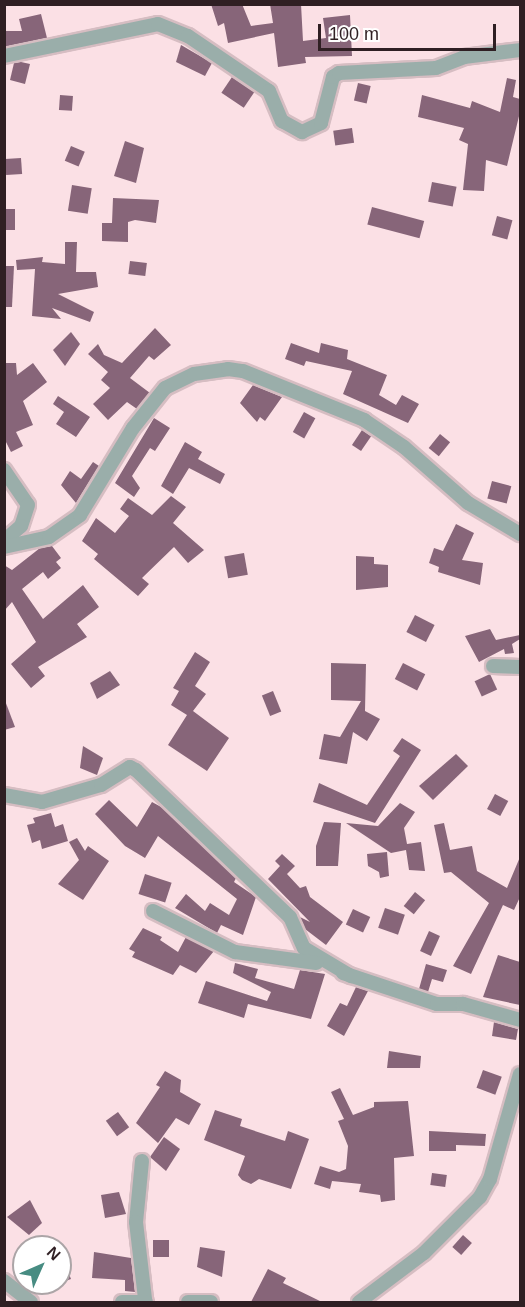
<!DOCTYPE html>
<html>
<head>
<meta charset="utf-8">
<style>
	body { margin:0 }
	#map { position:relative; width:525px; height:1307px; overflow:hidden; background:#fbe0e5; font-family:Helvetica,sans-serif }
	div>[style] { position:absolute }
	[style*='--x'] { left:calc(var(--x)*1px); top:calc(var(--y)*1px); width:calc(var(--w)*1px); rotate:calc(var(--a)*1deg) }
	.building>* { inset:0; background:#876579; transform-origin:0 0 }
	.roads { filter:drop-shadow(2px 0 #d6bdc2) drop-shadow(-2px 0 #d6bdc2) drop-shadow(0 2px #d6bdc2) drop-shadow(0 -2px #d6bdc2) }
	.street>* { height:14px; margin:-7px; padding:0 7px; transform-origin:7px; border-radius:7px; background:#9aaeaa }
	span { translate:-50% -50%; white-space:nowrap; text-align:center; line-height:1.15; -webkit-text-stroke:4.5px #fff; paint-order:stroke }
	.frame { position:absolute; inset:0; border:6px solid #2f1f23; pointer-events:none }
	.north { position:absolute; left:12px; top:1235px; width:60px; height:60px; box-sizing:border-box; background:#fff; border:2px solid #aca5a7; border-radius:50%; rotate:45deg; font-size:16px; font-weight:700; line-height:24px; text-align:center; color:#2f1f23 }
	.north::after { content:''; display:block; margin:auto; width:21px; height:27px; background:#478c82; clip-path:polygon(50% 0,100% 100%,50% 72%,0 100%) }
	.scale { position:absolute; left:318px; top:24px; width:178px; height:27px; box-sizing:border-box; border:3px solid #2f1f23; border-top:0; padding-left:8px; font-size:18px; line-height:21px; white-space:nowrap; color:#2f1f23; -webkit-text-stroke:4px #fff; paint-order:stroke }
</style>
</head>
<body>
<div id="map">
	<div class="building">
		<div style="clip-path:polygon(211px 4px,242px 4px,251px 26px,273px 23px,270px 4px,301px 4px,303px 41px,326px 38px,323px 18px,350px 15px,352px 56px,305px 57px,306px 63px,278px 67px,274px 33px,228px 43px,224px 23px,218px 26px)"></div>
		<div style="clip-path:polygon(41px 14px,47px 38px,4px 47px,4px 31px,22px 31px,19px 19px)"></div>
		<div style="clip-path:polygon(181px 45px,212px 63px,205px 76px,176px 62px)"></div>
		<div style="clip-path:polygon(21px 62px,30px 64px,25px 84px,10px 80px,14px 63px)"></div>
		<div style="left:232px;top:77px;width:27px;height:19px;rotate:34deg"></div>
		<div style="clip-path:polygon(507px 78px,516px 80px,513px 97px,520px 99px,520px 112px,507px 166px,486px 160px,484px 191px,463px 190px,468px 144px,459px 140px,464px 128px,418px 117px,422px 95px,470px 108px,472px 101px,500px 112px)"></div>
		<div style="left:358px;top:83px;width:13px;height:18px;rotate:13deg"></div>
		<div style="left:60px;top:95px;width:13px;height:15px;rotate:4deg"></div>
		<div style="left:352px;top:128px;width:15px;height:19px;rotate:82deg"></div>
		<div style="clip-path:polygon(125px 141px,144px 148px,136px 183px,114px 176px)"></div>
		<div style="left:71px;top:146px;width:15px;height:16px;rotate:23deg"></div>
		<div style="left:21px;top:158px;width:16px;height:16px;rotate:86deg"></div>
		<div style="left:432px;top:182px;width:25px;height:20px;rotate:11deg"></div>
		<div style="left:72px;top:185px;width:20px;height:26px;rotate:9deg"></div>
		<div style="clip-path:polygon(113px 198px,159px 200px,156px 223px,135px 220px,128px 222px,128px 242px,102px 241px,102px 223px,112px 223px)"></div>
		<div style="left:372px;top:207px;width:54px;height:18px;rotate:15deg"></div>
		<div style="left:4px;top:209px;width:11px;height:21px"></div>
		<div style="left:497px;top:216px;width:16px;height:20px;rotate:15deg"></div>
		<div style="clip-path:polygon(65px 242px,77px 242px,76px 272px,96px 272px,98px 287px,58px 294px,94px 312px,90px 322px,52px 308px,61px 319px,32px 316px,35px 269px,17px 270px,16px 260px,43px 257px,42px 262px,65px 264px)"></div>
		<div style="left:130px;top:261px;width:17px;height:13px;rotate:7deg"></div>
		<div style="clip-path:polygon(4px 266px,14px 266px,12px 307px,4px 307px)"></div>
		<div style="clip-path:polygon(155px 328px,171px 345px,154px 360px,149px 356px,130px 378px,150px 393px,137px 409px,127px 402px,108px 420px,93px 404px,110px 388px,101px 380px,108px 372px,88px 354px,98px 344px,104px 355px,122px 363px)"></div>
		<div style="clip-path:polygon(71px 332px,80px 344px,65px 366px,53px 350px)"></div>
		<div style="clip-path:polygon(291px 343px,319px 353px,321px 343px,348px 350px,347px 359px,387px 375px,379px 395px,396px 405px,402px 395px,419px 404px,408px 423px,343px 394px,352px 371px,306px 361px,304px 366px,285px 359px)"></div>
		<div style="clip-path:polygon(4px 363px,16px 363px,17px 375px,33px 363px,47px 382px,23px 401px,33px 425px,16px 432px,23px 446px,11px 452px,4px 438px)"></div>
		<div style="clip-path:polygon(253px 385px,282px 397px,265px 421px,260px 417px,257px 422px,240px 403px)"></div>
		<div style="clip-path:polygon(58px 396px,90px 417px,76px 437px,56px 424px,64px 412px,53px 404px)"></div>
		<div style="left:304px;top:412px;width:13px;height:23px;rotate:29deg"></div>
		<div style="clip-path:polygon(154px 418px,170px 428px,155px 451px,150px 448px,132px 476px,140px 488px,134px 497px,115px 483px)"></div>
		<div style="left:362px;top:430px;width:11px;height:18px;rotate:34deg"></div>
		<div style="left:440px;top:434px;width:13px;height:18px;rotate:39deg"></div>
		<div style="clip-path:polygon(185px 442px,202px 452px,198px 459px,225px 474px,220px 484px,189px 468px,173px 494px,161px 486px)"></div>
		<div style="clip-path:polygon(93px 462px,99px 466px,76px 503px,61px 485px,70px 471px,81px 479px)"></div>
		<div style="left:492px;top:481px;width:20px;height:18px;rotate:15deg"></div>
		<div style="clip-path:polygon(171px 496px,186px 507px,173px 523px,204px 550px,188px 563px,174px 547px,142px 578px,149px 584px,138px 596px,94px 559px,98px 554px,82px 541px,96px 518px,115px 533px,129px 516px,120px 509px,128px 498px,152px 515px)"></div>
		<div style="clip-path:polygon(456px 524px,474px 533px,462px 560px,483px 563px,480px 585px,438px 572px,439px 567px,429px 563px,434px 548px,443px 551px)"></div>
		<div style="clip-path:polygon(52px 546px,61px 558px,56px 562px,61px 568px,48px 579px,43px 572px,22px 589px,43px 619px,83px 585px,99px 607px,77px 624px,87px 637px,38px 667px,45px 676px,31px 688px,11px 664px,36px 642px,12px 602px,4px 611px,4px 565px,12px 570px,40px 548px)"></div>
		<div style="left:244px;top:553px;width:22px;height:20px;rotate:80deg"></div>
		<div style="clip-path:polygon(356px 556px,374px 557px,374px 564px,388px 565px,388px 587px,356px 590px)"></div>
		<div style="left:415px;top:615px;width:22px;height:19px;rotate:27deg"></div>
		<div style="clip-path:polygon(490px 629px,496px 640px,520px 635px,520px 639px,512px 644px,514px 653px,505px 654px,504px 649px,479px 662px,465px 636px)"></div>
		<div style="clip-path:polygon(195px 652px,210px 662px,195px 686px,206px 694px,193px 711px,229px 738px,207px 771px,168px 745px,187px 715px,171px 705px,179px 691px,173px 688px)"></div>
		<div style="clip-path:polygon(331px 663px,366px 664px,365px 711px,380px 719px,367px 741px,353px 732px,347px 764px,319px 759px,324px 734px,340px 737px,361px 701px,331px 700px)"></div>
		<div style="left:403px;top:663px;width:25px;height:18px;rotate:27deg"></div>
		<div style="clip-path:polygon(110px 671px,120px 685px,97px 699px,90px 683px)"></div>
		<div style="left:490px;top:674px;width:17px;height:17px;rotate:65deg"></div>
		<div style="left:273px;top:691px;width:22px;height:12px;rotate:68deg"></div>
		<div style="clip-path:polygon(4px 698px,15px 727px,4px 730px)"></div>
		<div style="clip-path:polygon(402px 738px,421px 750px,375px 823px,313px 802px,319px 783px,367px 805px,400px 756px,393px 751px)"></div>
		<div style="clip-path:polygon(83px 746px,103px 758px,97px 775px,80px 768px)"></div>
		<div style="clip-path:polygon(456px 754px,468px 766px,433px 800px,419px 786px)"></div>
		<div style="left:495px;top:794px;width:15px;height:17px;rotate:28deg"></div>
		<div style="clip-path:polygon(109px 800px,137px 827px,152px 802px,163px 808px,236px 878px,234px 882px,256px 897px,243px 935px,221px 925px,217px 933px,175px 908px,186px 894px,205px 911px,210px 903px,229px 915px,237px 899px,158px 836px,145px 858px,125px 846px,95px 814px)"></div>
		<div style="clip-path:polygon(400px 803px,415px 812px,404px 828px,407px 844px,421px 842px,425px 871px,409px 870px,406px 850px,391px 853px,346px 823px,378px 826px)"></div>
		<div style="clip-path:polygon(51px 813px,55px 827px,63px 824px,68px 841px,42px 849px,40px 840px,32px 843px,27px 825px,35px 823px,33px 818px)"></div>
		<div style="clip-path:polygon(324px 822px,341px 823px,338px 866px,316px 866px,316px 846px)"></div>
		<div style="clip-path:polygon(444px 823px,450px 850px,472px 846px,477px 871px,507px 888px,520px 857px,520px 897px,514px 910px,503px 905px,471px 974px,453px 966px,489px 903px,451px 872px,444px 873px,434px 825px)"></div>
		<div style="clip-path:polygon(77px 838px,85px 851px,88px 846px,109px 861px,83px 900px,58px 884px,79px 860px,69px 842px)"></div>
		<div style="clip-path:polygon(387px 852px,389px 876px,380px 878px,379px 872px,368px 866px,367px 854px)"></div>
		<div style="clip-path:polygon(282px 854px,295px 866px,287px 874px,300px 888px,306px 886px,310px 897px,343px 922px,326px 945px,305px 929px,300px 917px,310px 922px,268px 879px,280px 866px,275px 861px)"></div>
		<div style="left:145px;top:874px;width:28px;height:21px;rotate:18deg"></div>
		<div style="left:415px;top:892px;width:13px;height:18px;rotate:39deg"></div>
		<div style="left:385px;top:908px;width:21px;height:21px;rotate:19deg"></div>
		<div style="left:353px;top:909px;width:19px;height:17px;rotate:25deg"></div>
		<div style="clip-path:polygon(143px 928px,162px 937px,160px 940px,178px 952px,186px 937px,214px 951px,196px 973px,180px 965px,173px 975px,132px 957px,135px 952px,129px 949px)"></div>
		<div style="left:429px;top:931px;width:12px;height:22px;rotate:24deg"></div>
		<div style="clip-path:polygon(498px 955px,520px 962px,520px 1005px,483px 997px)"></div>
		<div style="clip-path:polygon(235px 963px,258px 969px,255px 978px,294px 989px,300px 970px,325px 974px,311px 1019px,248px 1004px,244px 1018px,198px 1003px,206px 981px,267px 1001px,271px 992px,233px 973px)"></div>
		<div style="clip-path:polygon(426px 964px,447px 970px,443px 982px,432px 979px,428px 992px,419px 989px)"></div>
		<div style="clip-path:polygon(356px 987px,368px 991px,344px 1036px,327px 1026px,340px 1003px,347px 1006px)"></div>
		<div style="clip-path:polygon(494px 1022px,518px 1029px,516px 1040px,492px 1036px)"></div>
		<div style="clip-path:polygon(389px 1051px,421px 1056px,420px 1068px,387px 1068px)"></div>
		<div style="left:483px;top:1070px;width:20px;height:19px;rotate:20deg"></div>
		<div style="clip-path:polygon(165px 1071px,181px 1080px,180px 1092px,201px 1104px,189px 1125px,176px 1118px,158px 1143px,136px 1123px,160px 1087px,156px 1085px)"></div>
		<div style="clip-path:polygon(340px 1088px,353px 1115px,374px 1107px,374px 1102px,408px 1101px,414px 1156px,394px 1158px,395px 1200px,381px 1202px,380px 1195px,359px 1192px,361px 1184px,332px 1181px,330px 1189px,314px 1184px,320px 1166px,339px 1172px,346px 1169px,348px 1146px,338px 1121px,344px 1119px,331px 1092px)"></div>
		<div style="clip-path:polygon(215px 1110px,242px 1119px,240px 1126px,285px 1141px,288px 1131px,309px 1139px,291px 1189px,259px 1179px,251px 1184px,242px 1180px,238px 1175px,245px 1156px,204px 1140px)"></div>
		<div style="left:118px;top:1112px;width:19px;height:15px;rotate:54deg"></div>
		<div style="clip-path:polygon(429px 1131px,486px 1134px,485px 1146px,456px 1145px,456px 1151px,429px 1151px)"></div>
		<div style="clip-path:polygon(164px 1137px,180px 1149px,166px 1171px,150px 1157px)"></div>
		<div style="left:432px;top:1173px;width:15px;height:12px;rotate:8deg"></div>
		<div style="clip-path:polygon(119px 1192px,126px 1214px,105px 1218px,101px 1195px)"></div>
		<div style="clip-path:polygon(30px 1200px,42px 1223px,29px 1235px,7px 1217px)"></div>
		<div style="left:463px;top:1235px;width:12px;height:16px;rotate:42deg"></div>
		<div style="left:153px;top:1240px;width:16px;height:17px"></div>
		<div style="clip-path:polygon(200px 1247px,225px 1251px,222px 1277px,197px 1267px)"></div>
		<div style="clip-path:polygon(60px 1252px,71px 1279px,60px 1283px)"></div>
		<div style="clip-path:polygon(94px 1252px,131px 1258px,135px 1292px,125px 1291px,125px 1280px,92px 1278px)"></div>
		<div style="clip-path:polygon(268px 1269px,286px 1278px,283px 1283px,322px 1302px,251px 1302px)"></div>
	</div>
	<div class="roads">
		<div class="street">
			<div style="--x:4;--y:56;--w:157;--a:-11.7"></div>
			<div style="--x:158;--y:24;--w:32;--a:22"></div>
			<div style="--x:188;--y:36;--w:98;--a:34.2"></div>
			<div style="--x:269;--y:91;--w:33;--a:67"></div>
			<div style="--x:282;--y:121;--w:23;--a:29"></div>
			<div style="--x:302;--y:132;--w:21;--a:-25"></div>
			<div style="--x:321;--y:123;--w:48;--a:-75.4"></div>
			<div style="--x:333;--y:77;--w:7;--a:-34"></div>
			<div style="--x:339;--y:73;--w:97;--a:-3"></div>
			<div style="--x:436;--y:68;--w:30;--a:-21"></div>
			<div style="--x:464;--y:57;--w:56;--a:-7.1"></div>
			<div style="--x:4;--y:470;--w:42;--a:55.6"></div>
			<div style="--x:28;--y:505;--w:22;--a:108"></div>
			<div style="--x:21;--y:526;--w:23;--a:139"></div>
			<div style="--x:4;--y:547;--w:46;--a:-12.5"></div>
			<div style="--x:49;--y:537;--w:38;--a:-35"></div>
			<div style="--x:80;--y:515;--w:102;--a:-58.7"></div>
			<div style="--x:133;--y:428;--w:51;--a:-51.3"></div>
			<div style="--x:165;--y:388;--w:32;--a:-26"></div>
			<div style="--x:194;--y:374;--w:34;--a:-8"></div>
			<div style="--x:228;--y:369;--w:15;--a:8"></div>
			<div style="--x:243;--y:371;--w:131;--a:22"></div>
			<div style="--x:364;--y:420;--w:48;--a:34"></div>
			<div style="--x:404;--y:447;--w:85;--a:41.2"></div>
			<div style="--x:468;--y:503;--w:61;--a:30.8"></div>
			<div style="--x:493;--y:666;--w:27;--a:2"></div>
			<div style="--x:4;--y:795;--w:39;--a:10"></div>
			<div style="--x:42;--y:802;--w:61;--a:-16.1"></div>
			<div style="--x:101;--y:785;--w:34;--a:-32"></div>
			<div style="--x:130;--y:767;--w:7;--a:27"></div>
			<div style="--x:136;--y:770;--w:213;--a:43.7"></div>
			<div style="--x:290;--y:917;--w:34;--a:66"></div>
			<div style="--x:304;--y:948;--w:55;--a:30.8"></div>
			<div style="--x:153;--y:911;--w:92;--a:26.6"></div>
			<div style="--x:235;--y:952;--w:82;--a:7.7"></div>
			<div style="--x:343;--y:973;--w:99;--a:18.3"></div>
			<div style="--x:437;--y:1004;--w:26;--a:0"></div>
			<div style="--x:463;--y:1004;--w:59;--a:15.7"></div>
			<div style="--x:142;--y:1161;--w:61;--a:95.6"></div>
			<div style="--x:136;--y:1222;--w:78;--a:83.3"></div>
			<div style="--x:4;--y:1281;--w:34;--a:38"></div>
			<div style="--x:122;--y:1302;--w:24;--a:0"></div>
			<div style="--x:188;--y:1302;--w:23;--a:0"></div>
			<div style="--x:359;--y:1302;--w:81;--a:-37"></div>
			<div style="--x:424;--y:1253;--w:79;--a:-45"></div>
			<div style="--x:480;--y:1197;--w:21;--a:-61"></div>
			<div style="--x:490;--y:1179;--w:109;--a:-74.1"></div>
		</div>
	</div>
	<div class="frame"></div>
	<div class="north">N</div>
	<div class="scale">100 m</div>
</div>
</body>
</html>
